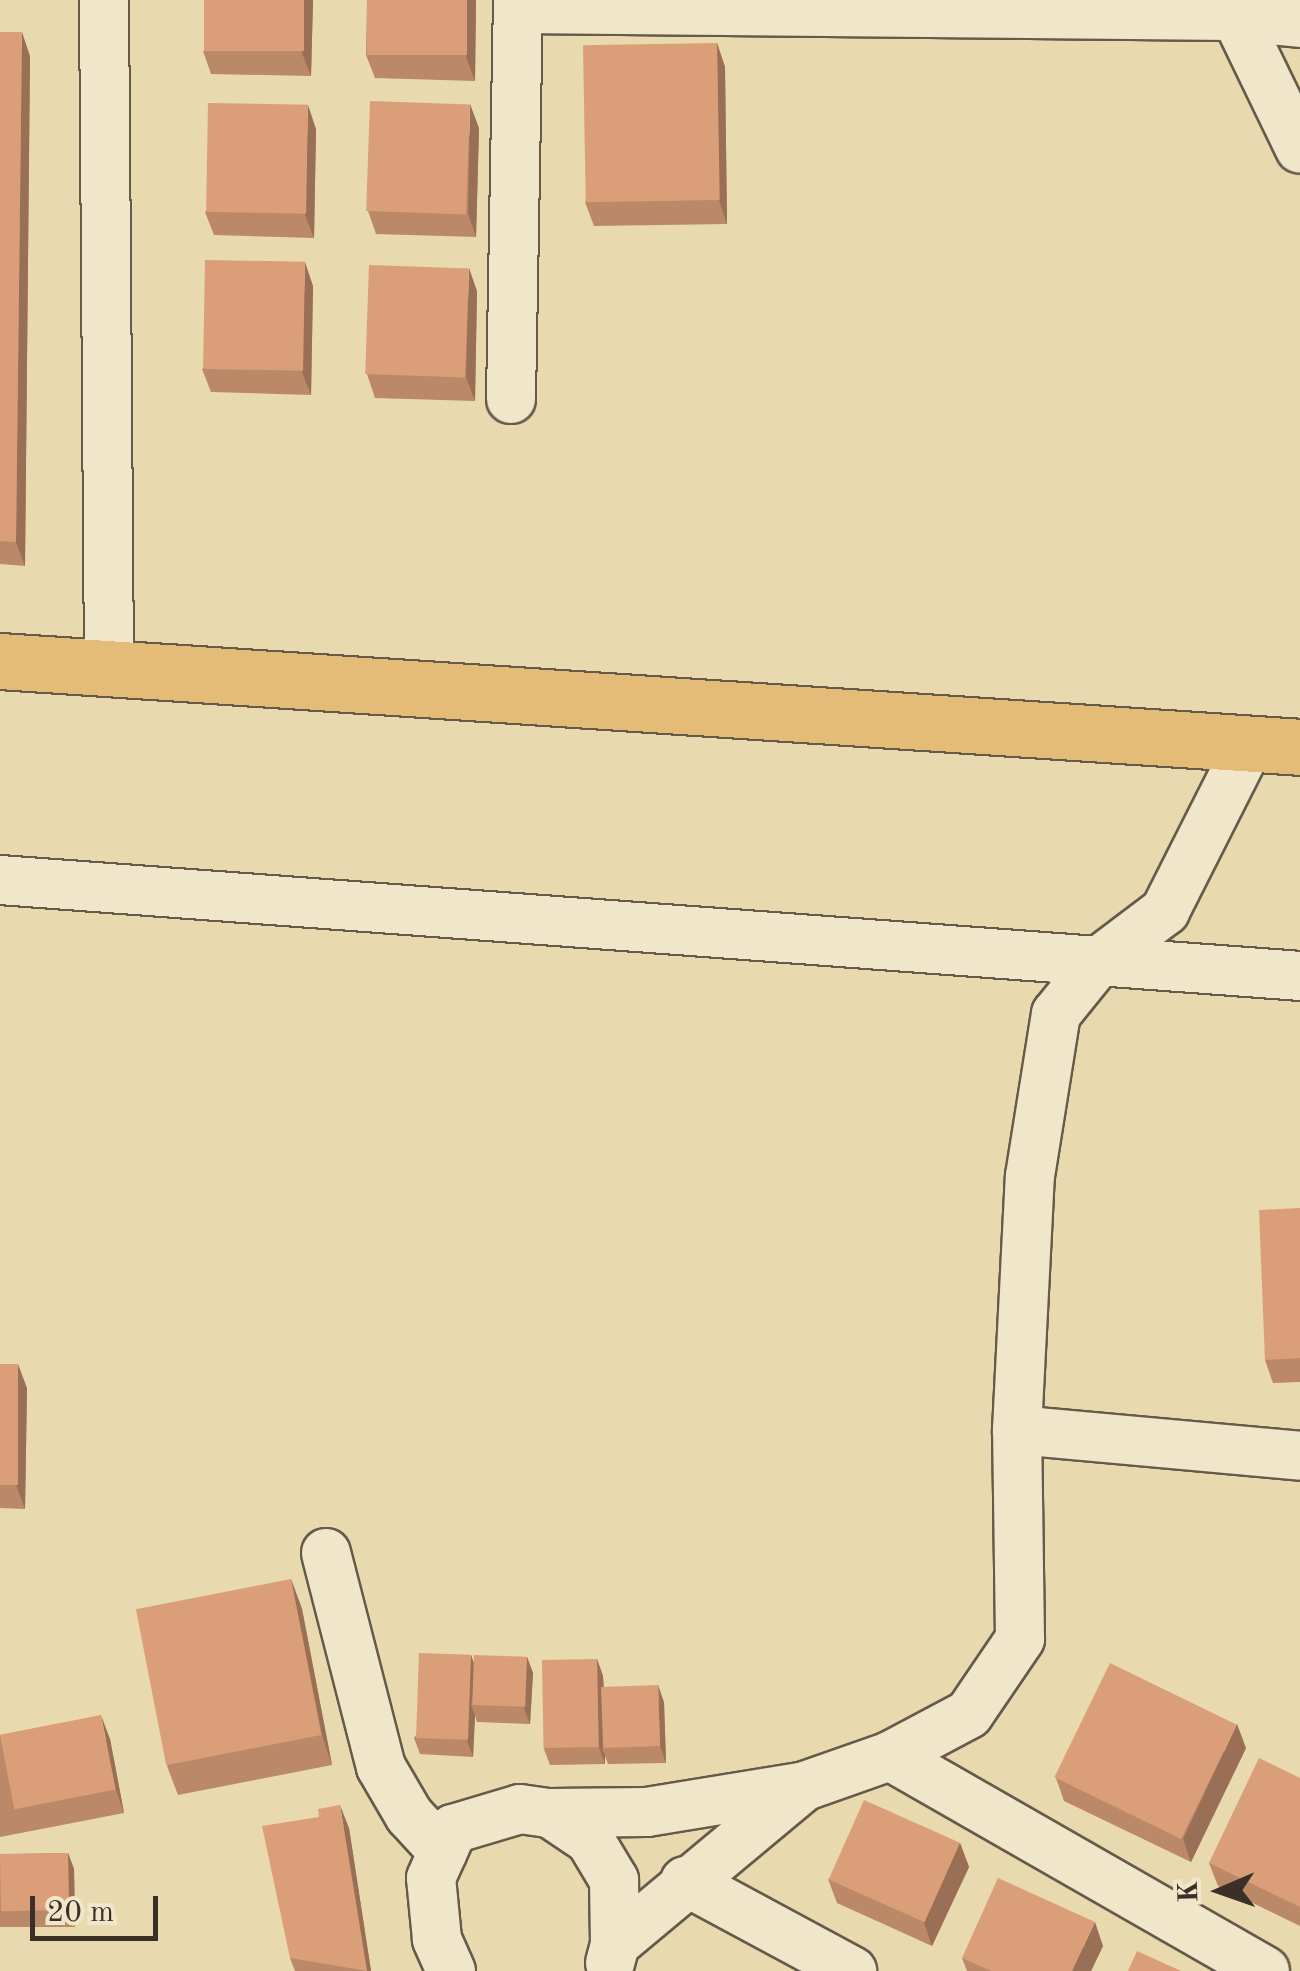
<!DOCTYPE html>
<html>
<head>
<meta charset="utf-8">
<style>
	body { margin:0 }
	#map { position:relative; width:1300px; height:1971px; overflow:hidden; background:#e8d9ae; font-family:"Old Standard TT",serif }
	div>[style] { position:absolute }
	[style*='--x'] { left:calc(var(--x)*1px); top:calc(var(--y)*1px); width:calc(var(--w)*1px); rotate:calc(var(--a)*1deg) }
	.roads { filter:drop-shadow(2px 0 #665a49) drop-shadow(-2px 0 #665a49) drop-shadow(0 2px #665a49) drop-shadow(0 -2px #665a49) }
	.minor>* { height:48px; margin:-24px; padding:0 24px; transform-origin:24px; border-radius:24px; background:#f0e6ca }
	.major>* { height:55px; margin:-27.5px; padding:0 27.5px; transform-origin:27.5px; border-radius:27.5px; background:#e4bc77 }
	.wall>* { inset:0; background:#bb8868 }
	.shaded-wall>* { inset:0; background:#996f55 }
	.building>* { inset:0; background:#da9e79; transform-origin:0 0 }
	span { translate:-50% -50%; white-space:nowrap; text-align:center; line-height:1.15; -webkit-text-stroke:10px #f0e6ca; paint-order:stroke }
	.north { position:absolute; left:1170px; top:1841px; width:100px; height:100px; -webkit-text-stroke:8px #f0e6ca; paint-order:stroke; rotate:268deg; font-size:28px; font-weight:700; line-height:40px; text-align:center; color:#3a3027 }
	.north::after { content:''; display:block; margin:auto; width:35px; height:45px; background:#3a3027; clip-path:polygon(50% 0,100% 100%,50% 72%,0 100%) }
	.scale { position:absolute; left:30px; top:1896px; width:128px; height:45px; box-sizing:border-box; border:5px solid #3a3027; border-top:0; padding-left:12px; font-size:30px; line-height:35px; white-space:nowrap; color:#3a3027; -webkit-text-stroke:8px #f0e6ca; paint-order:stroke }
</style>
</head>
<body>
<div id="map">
	<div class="roads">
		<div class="minor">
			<div style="--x:104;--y:0;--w:669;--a:89.57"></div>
			<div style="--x:1228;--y:0;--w:165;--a:64.2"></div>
			<div style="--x:518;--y:9;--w:713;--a:0.56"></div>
			<div style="--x:1231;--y:16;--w:69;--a:5.8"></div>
			<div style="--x:511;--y:399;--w:399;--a:-89"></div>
			<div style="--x:0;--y:880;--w:1304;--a:4.22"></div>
			<div style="--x:1017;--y:1430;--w:284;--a:5.2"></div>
			<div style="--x:326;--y:1553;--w:221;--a:75.6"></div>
			<div style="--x:381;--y:1767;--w:56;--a:59.7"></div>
			<div style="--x:409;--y:1815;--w:50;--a:47.4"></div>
			<div style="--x:890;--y:1756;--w:432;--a:29.8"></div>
			<div style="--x:550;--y:1813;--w:97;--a:-0.6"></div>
			<div style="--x:647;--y:1812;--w:160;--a:-9.3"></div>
			<div style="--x:805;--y:1786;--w:90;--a:-19.4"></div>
			<div style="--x:890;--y:1756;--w:89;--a:-28"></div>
			<div style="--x:969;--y:1714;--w:91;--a:-55.8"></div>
			<div style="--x:1020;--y:1639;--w:209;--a:-90.8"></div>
			<div style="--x:1017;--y:1430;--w:254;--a:-87.1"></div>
			<div style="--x:1030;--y:1176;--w:164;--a:-80.9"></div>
			<div style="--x:1056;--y:1014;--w:68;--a:-50.9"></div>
			<div style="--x:1099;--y:961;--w:83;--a:-37.1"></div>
			<div style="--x:1165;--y:911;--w:188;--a:-63.2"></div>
			<div style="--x:685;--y:1881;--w:190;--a:28.3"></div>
			<div style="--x:610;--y:1963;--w:20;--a:-75"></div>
			<div style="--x:615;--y:1944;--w:244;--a:-39.8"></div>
			<div style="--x:451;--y:1971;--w:35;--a:-114"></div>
			<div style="--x:437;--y:1939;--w:61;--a:-95.6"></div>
			<div style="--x:431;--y:1878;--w:54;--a:-65.8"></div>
			<div style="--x:453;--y:1829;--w:70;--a:-16.6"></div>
			<div style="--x:520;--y:1809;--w:30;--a:8"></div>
			<div style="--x:550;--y:1813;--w:48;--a:34"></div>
			<div style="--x:590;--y:1840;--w:47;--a:59"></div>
			<div style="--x:614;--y:1880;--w:64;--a:89.1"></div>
		</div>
		<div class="major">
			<div style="--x:0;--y:661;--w:1303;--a:3.78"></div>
		</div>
	</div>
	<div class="wall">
		<div style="clip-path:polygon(313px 0,311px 76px,211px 74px,203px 51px)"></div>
		<div style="clip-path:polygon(367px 0,476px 0,475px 81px,375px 78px,366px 55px)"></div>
		<div style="clip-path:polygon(0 32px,30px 56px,25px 566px,0 564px)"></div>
		<div style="clip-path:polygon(717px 43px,725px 67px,727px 224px,594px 226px,585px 202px)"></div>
		<div style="clip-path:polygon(479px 128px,476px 237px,376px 234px,368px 211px)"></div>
		<div style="clip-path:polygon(316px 129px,314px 238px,214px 235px,205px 212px)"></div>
		<div style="clip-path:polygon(313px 286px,311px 395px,211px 392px,202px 369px)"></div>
		<div style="clip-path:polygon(477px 291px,475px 401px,375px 398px,367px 374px)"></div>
		<div style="clip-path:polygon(1300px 1208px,1300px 1382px,1273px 1383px,1265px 1360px)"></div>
		<div style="clip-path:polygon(0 1364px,27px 1388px,25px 1509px,0 1508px)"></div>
		<div style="clip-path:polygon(291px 1579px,302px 1609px,332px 1765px,178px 1795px,167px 1766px)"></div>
		<div style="clip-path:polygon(471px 1655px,473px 1662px,527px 1657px,533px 1673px,530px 1724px,477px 1722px,475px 1715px,473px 1757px,420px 1754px,414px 1738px)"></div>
		<div style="clip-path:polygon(597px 1659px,603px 1676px,604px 1687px,664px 1702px,666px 1763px,608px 1764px,605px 1756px,605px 1764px,550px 1765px,544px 1749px)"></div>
		<div style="clip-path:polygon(0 1735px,110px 1739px,124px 1813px,0 1837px)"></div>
		<div style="clip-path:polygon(1246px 1748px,1191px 1862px,1064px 1801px,1056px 1778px)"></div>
		<div style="clip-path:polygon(1300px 1778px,1300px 1926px,1218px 1886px,1209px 1863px)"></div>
		<div style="clip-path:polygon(319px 1817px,349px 1828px,371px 1971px,295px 1971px,290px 1958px)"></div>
		<div style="clip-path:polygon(960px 1843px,969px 1867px,932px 1946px,837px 1903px,828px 1879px)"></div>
		<div style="clip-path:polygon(68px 1853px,74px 1869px,75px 1927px,0 1927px,0 1854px)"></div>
		<div style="clip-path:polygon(1103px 1946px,1091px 1971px,967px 1971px,962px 1958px)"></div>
	</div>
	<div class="shaded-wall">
		<div style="clip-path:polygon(304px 0,313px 0,311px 76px,302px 53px)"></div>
		<div style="clip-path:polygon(467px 0,476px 0,475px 81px,466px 57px)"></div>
		<div style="clip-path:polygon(22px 32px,30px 56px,25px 566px,16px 542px)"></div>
		<div style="clip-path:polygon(717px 43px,725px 67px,727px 224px,719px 200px)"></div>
		<div style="clip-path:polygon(470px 104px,479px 128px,476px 237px,468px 213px)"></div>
		<div style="clip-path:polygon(308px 105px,316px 129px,314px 238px,305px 215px)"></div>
		<div style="clip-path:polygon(305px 262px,313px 286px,311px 395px,302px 372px)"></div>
		<div style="clip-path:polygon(469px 268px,477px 291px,475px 401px,466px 377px)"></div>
		<div style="clip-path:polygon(18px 1364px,27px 1388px,25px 1509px,16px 1485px)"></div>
		<div style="clip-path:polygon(291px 1579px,302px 1609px,332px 1765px,322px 1735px)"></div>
		<div style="clip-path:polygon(471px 1655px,477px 1672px,471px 1705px,475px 1715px,473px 1757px,467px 1741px)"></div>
		<div style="clip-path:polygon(527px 1657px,533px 1673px,530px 1724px,524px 1708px)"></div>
		<div style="clip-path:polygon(597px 1659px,603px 1676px,605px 1748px,602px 1748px,605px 1756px,605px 1764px,599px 1747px)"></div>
		<div style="clip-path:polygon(658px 1685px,664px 1702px,666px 1763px,660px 1746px)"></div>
		<div style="clip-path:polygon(101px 1715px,110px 1739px,124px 1813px,116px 1790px)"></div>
		<div style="clip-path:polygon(1237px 1724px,1246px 1748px,1191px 1862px,1183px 1839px)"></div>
		<div style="clip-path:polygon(340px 1805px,349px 1828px,371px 1971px,367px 1971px)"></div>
		<div style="clip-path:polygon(960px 1843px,969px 1867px,932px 1946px,924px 1923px)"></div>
		<div style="clip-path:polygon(68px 1853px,74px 1869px,75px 1927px,69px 1910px)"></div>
		<div style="clip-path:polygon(1095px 1922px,1103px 1946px,1091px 1971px,1072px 1971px)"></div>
	</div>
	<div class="building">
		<div style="left:204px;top:0;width:100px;height:51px"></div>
		<div style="left:367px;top:0;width:100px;height:55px"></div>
		<div style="clip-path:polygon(0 32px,22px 32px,16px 542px,0 541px)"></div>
		<div style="left:717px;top:43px;width:157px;height:134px;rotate:89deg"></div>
		<div style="left:370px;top:101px;width:100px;height:110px;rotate:2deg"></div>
		<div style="left:208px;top:103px;width:100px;height:109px;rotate:1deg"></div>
		<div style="left:205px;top:260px;width:100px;height:109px;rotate:1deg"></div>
		<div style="left:369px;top:265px;width:100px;height:109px;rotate:2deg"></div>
		<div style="clip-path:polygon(1300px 1208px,1300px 1358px,1265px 1360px,1259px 1210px)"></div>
		<div style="left:0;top:1364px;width:18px;height:121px"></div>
		<div style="left:291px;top:1579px;width:159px;height:158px;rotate:79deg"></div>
		<div style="left:419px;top:1653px;width:52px;height:85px;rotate:2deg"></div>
		<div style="left:474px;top:1655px;width:53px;height:50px;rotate:2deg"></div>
		<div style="left:597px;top:1659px;width:88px;height:55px;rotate:89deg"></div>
		<div style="left:1110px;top:1663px;width:141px;height:127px;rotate:26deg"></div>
		<div style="left:658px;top:1685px;width:61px;height:57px;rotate:88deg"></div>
		<div style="left:101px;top:1715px;width:76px;height:103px;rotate:79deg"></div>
		<div style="clip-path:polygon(1259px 1758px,1300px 1778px,1300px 1907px,1209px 1863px)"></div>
		<div style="left:864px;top:1800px;width:105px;height:87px;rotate:24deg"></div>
		<div style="clip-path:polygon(340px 1805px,367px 1971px,290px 1958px,262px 1826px,319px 1817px,318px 1809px)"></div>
		<div style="left:68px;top:1853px;width:57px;height:68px;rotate:89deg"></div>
		<div style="clip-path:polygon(998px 1878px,1095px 1922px,1072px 1971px,991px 1971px,962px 1958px)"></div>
		<div style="clip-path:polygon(1137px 1951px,1181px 1971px,1128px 1971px)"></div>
	</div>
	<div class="north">K</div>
	<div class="scale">20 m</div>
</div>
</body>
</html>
